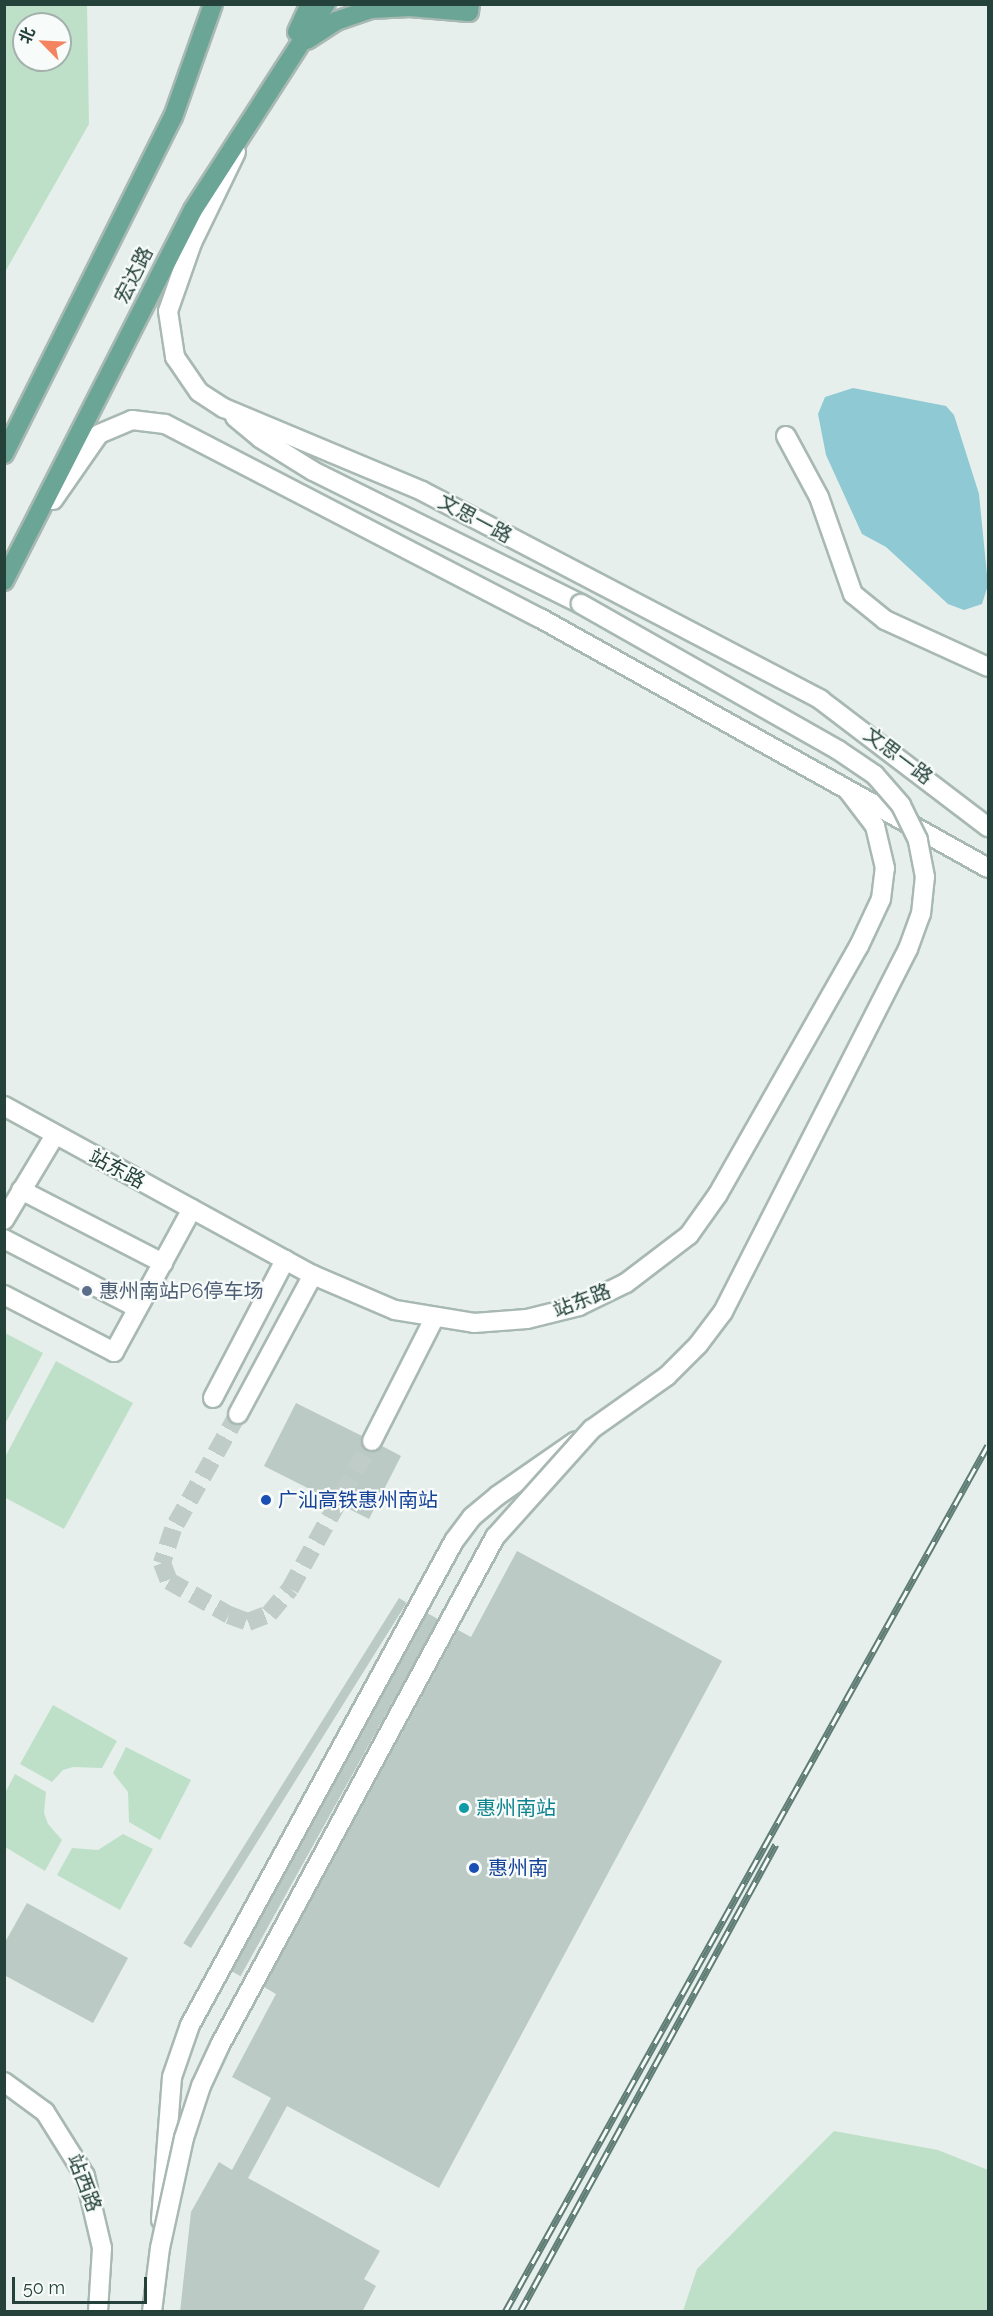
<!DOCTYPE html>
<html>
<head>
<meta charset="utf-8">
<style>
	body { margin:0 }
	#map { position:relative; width:993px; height:2316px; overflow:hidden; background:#e6efeb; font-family:Raleway,"Noto Sans SC",sans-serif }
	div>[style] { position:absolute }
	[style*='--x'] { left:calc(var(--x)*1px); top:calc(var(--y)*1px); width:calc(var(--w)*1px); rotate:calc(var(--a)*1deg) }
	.green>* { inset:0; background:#bfe0c8 }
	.water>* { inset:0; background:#8ec9d4 }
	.building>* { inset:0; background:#bbcac4; transform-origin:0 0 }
	.minor-tunnel>* { height:18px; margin-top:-9px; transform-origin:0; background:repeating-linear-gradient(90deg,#bfccc8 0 18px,transparent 0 27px) }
	.roads { filter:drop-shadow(2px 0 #a8b8b2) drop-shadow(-2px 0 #a8b8b2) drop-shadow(0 2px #a8b8b2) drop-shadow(0 -2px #a8b8b2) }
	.minor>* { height:18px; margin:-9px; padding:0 9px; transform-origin:9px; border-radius:9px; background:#fff }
	.major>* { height:18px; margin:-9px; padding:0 9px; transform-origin:9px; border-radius:9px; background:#6aa596 }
	.rail>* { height:7px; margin-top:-3.5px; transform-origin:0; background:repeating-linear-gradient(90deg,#f7fbf9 0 14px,#5f7d75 0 28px); box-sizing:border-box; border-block:2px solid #5f7d75 }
	.bridges { filter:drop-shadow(2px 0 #a8b8b2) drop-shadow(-2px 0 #a8b8b2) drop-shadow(0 2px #a8b8b2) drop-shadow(0 -2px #a8b8b2) }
	.minor-bridge>* { height:18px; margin:-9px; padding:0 9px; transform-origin:9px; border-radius:9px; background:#fff }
	.dots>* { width:16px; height:16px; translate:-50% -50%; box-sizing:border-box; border:3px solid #f7fbf9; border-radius:50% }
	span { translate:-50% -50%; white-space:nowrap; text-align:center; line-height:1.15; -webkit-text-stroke:4.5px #f7fbf9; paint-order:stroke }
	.street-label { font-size:20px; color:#24423a }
	.service-label { font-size:20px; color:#4e5e75 }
	.left { translate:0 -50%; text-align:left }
	.transit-label { font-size:20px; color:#164399 }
	.culture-label { font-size:20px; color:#0d838f }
	.frame { position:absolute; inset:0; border:6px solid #24423a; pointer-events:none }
	.north { position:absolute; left:12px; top:12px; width:60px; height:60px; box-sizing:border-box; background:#f7fbf9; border:2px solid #a3b1ad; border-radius:50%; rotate:294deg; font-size:16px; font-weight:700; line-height:24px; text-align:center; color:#24423a }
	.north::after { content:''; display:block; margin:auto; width:21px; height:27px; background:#f4845f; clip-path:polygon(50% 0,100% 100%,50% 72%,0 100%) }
	.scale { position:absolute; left:12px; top:2277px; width:135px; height:27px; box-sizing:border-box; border:3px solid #24423a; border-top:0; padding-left:8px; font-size:18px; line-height:21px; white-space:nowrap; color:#24423a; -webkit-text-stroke:4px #f7fbf9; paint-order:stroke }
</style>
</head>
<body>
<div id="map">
	<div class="green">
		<div style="clip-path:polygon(evenodd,5px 4px,87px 5px,89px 124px,5px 272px,5px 4px,24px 24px,60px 24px,60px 60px,24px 60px,24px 24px)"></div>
		<div style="clip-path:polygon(5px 1333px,43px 1353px,5px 1424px)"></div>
		<div style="clip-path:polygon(56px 1361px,133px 1403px,64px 1529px,4px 1497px,5px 1457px)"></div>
		<div style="clip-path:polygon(53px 1705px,117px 1741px,102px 1768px,73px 1767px,63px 1770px,52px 1782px,20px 1764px)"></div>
		<div style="clip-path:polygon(126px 1747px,191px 1780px,160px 1840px,129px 1822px,128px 1792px,113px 1773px)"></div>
		<div style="clip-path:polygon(15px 1774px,46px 1792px,44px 1813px,48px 1824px,62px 1840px,45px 1871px,5px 1847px,5px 1793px)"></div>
		<div style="clip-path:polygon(123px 1834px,153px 1849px,120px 1910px,57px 1875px,72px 1848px,98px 1850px)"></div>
		<div style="clip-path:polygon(834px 2131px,938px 2150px,988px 2170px,988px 2311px,683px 2311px,697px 2269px)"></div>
	</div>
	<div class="water">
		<div style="clip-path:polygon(853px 388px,946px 406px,954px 415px,979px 494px,988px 585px,982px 604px,964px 610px,948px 604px,886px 547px,862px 534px,826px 455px,818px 414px,825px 397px)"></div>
	</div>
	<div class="building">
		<div style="clip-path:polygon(296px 1403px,362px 1436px,366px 1451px,373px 1452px,382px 1446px,401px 1456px,369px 1519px,264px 1466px)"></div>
		<div style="clip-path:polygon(517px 1551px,722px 1661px,439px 2188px,287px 2106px,248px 2178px,380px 2251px,364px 2279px,376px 2286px,362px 2312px,180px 2312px,191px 2212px,219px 2162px,232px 2170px,271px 2098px,232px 2077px,276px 1994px,264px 1987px,458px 1630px,471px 1637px)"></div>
		<div style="left:399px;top:1598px;width:9px;height:407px;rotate:32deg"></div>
		<div style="left:427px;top:1613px;width:13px;height:408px;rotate:29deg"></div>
		<div style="clip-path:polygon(27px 1903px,128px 1958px,93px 2023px,4px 1975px,4px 1944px)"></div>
	</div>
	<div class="minor-tunnel">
		<div style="--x:238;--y:1414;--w:132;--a:119.5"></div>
		<div style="--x:173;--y:1529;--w:36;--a:108"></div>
		<div style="--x:162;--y:1563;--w:19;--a:69"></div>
		<div style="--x:169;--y:1581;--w:69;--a:29.5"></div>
		<div style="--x:229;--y:1615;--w:20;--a:20"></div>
		<div style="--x:248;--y:1622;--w:22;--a:-21"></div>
		<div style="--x:269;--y:1614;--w:33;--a:-50"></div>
		<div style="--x:290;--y:1589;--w:169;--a:-61"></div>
	</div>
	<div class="roads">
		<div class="minor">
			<div style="--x:236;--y:152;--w:101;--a:115.8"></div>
			<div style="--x:192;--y:243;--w:72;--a:109.4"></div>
			<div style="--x:168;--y:311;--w:47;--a:81.3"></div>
			<div style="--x:175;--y:357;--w:42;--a:55.6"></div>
			<div style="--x:199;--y:392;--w:30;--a:33"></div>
			<div style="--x:224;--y:408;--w:215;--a:22.7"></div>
			<div style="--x:422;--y:491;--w:450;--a:27.6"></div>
			<div style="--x:821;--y:700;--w:210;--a:37.3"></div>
			<div style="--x:235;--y:417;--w:33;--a:40"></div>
			<div style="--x:260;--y:438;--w:62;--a:31.9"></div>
			<div style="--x:313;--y:471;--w:299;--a:26.4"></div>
			<div style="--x:786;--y:436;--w:69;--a:61.6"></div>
			<div style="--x:819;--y:497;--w:103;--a:70.7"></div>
			<div style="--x:853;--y:594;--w:41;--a:39.1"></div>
			<div style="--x:885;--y:620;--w:113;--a:24.5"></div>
			<div style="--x:53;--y:500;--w:80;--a:-55.1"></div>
			<div style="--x:99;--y:434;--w:36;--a:-23"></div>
			<div style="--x:132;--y:420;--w:33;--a:7"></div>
			<div style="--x:165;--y:424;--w:422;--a:27.4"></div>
			<div style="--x:540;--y:618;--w:513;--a:29.16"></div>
			<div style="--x:4;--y:1106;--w:352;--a:28.7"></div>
			<div style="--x:313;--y:1275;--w:89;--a:23.1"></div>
			<div style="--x:395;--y:1310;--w:80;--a:9.3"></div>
			<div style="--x:474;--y:1323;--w:53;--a:-4.3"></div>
			<div style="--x:527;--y:1319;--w:54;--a:-14"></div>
			<div style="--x:579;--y:1306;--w:52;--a:-26.1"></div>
			<div style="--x:626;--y:1283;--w:79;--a:-37.3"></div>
			<div style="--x:689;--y:1235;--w:50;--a:-54.7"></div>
			<div style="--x:718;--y:1194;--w:285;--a:-60.4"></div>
			<div style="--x:859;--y:946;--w:52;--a:-64.9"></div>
			<div style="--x:881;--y:899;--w:31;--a:-83"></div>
			<div style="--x:885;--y:868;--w:43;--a:-103.4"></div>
			<div style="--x:875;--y:826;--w:43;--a:-127.4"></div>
			<div style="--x:21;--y:1190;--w:160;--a:27.2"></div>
			<div style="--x:4;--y:1220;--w:99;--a:-59"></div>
			<div style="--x:4;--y:1239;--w:150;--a:27.4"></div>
			<div style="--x:4;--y:1295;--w:124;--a:27.4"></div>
			<div style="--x:114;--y:1352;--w:163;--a:-61.4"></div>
			<div style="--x:213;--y:1398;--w:156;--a:-62.4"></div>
			<div style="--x:238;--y:1414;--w:158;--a:-61.7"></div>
			<div style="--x:372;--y:1441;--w:137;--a:-63.1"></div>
			<div style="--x:4;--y:2082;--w:51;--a:36.2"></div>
			<div style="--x:45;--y:2112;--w:75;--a:58"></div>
			<div style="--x:85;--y:2176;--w:74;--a:76.7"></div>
			<div style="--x:102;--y:2248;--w:64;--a:93.6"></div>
			<div style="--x:161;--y:2220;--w:143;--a:-85.6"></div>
			<div style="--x:172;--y:2077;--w:55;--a:-70.9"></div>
			<div style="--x:190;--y:2025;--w:551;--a:-61.39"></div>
			<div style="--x:454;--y:1541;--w:30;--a:-53"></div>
			<div style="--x:472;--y:1517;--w:33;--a:-40"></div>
			<div style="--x:497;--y:1496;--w:96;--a:-34.8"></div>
		</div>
		<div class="major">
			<div style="--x:297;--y:32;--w:31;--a:-65"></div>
			<div style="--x:307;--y:40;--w:35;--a:-33"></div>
			<div style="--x:336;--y:21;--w:37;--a:-19"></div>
			<div style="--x:371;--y:9;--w:39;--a:-3"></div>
			<div style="--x:410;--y:7;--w:59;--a:4.8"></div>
			<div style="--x:469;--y:12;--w:8;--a:-83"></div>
			<div style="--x:4;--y:454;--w:377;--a:-63.4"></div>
			<div style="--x:173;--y:117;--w:120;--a:-70.5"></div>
			<div style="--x:4;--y:581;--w:416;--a:-63"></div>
			<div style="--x:193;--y:210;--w:245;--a:-57.2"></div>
		</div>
	</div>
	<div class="rail">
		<div style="--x:505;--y:2312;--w:992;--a:-60.88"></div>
		<div style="--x:520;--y:2312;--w:533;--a:-61.32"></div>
	</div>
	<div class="bridges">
		<div class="minor-bridge">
			<div style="--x:152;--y:2312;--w:64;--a:-82.9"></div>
			<div style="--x:160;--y:2248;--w:113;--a:-77.7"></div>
			<div style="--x:184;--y:2138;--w:55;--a:-71.9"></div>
			<div style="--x:201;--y:2086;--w:45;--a:-65.1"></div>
			<div style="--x:220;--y:2045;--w:578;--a:-61.57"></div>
			<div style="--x:495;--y:1537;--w:145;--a:-48.1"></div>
			<div style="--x:592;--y:1429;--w:92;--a:-35.2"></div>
			<div style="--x:667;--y:1376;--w:44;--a:-45"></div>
			<div style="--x:698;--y:1345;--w:41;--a:-52.9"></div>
			<div style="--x:723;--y:1312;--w:407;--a:-63"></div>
			<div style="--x:908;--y:949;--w:37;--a:-70"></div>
			<div style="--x:921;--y:914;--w:37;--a:-84"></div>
			<div style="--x:925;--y:877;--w:38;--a:-101"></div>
			<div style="--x:918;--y:840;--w:39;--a:-116"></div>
			<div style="--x:901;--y:805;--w:40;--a:-131"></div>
			<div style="--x:875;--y:775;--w:45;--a:-146"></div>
			<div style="--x:838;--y:750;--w:296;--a:-150.4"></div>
		</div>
	</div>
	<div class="dots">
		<div style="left:87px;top:1291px;background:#5c6f8a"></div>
		<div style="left:266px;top:1500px;background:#1a4fb4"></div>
		<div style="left:464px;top:1808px;background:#0f9aa8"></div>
		<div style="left:474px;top:1868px;background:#1a4fb4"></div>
	</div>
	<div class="street-label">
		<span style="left:134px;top:275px;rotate:-63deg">宏达路</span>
		<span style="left:475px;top:519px;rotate:28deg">文思一路</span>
		<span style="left:898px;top:756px;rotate:37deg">文思一路</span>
		<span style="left:117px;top:1169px;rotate:28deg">站东路</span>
		<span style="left:582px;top:1301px;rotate:-21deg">站东路</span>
		<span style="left:84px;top:2183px;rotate:69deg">站西路</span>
	</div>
	<div class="service-label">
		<span class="left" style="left:99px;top:1291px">惠州南站P6停车场</span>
	</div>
	<div class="transit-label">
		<span class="left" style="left:278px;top:1500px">广汕高铁惠州南站</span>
		<span class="left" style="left:488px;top:1868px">惠州南</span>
	</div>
	<div class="culture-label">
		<span class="left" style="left:476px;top:1808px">惠州南站</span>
	</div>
	<div class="frame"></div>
	<div class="north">北</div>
	<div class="scale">50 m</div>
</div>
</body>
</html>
